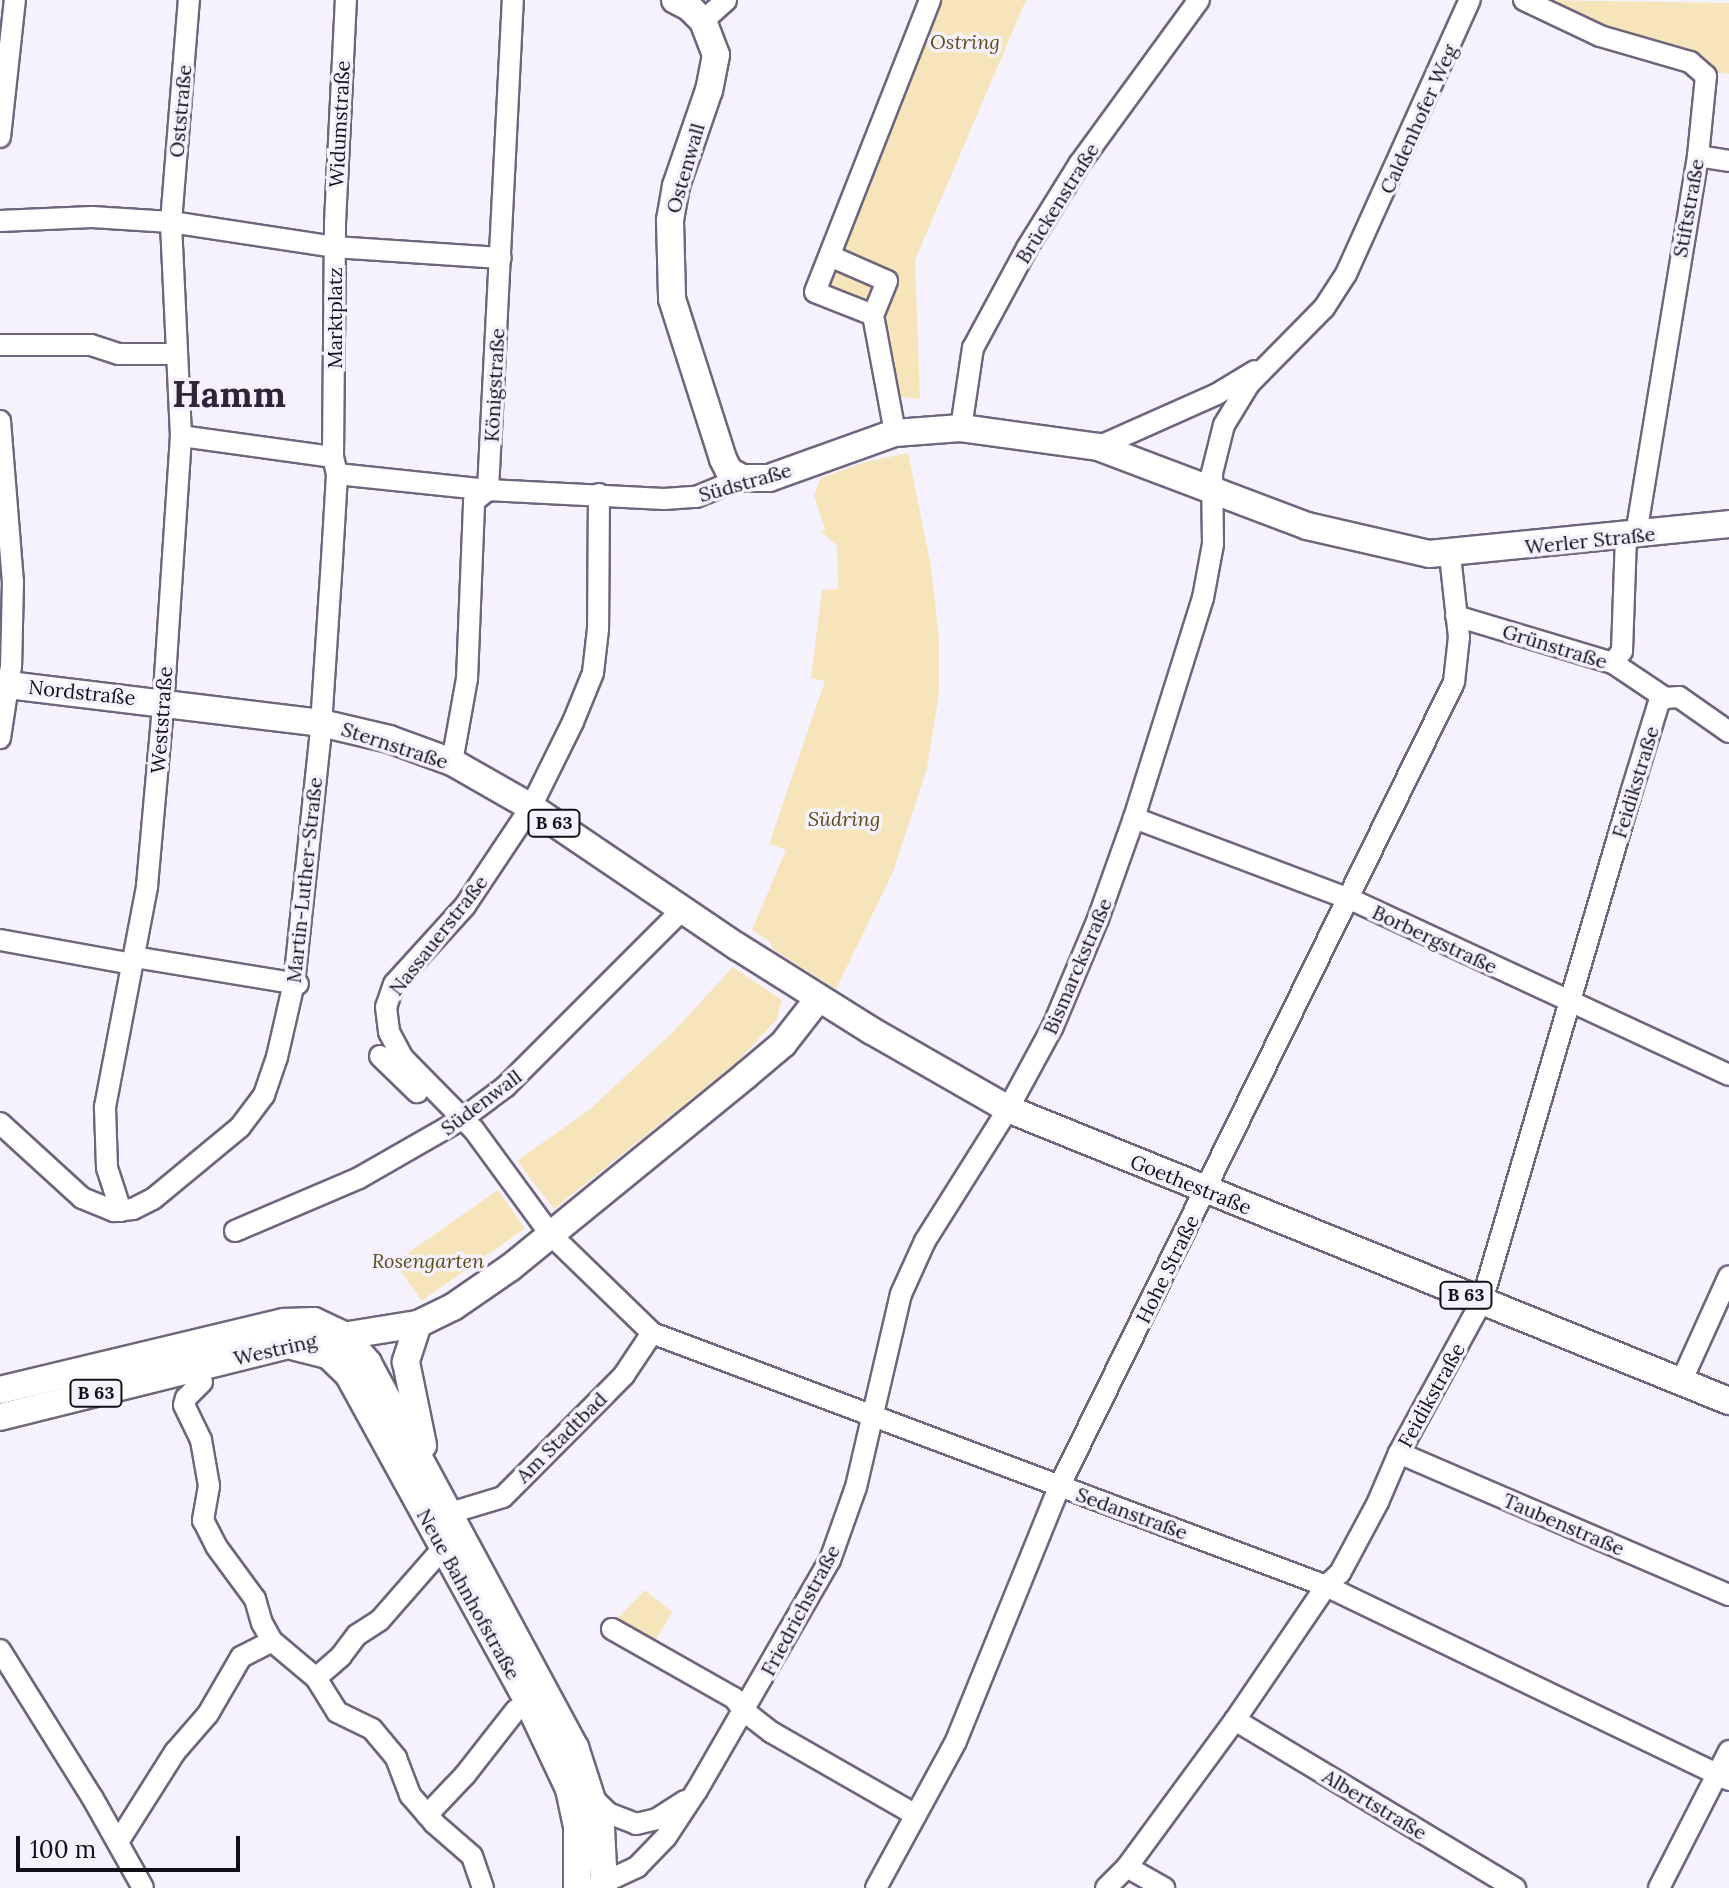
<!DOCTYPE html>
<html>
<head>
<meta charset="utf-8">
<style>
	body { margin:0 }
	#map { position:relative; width:1729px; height:1888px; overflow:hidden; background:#f6f2fd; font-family:Lora,serif }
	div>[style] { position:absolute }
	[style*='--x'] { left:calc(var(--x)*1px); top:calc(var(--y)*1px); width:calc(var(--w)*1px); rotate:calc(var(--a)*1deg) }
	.green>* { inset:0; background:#f6e5ba; transform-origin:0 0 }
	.roads { filter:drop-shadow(2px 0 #6f657d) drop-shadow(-2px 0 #6f657d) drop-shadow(0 2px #6f657d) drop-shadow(0 -2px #6f657d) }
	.minor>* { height:20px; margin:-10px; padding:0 10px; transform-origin:10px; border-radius:10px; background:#fff }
	.major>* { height:26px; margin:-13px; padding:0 13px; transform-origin:13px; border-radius:13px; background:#fff }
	span { translate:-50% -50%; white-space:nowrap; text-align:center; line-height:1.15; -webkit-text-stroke:7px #f6f2fd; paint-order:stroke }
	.shield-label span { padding:2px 6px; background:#f6f2fd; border:2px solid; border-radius:6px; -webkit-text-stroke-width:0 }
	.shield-label { font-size:18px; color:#120f18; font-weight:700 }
	.park-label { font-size:20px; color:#5d4c1a; font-style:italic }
	.street-label { font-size:20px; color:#120f18 }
	.town-label { font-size:36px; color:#2e2539; font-weight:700 }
	.scale { position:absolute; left:16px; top:1836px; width:224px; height:36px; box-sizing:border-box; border:4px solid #120f18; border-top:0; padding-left:10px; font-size:24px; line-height:28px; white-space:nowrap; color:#120f18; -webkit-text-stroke:6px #f6f2fd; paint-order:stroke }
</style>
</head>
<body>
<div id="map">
	<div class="green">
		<div style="clip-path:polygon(937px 0,1026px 0,915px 260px,920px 399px,901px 397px,882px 316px,897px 282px,840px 254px)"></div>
		<div style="clip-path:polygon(1537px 0,1729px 3px,1729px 74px,1715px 72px,1700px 55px,1637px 40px)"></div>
		<div style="clip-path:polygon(836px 269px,872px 281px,875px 289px,872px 298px,866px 304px,829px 291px,826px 281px)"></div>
		<div style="clip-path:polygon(908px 453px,931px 567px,939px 639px,939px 693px,927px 768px,893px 872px,836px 989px,773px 949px,770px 942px,752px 930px,786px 850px,769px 844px,825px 681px,811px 678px,822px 590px,838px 589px,837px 546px,821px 531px,825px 529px,814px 495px,821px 478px,865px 462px)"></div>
		<div style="clip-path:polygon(733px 967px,782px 1000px,777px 1019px,737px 1062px,554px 1209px,517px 1161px,589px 1110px,673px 1032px)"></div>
		<div style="left:498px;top:1190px;width:47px;height:126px;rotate:55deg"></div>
		<div style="clip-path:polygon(645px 1590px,672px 1612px,654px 1643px,615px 1621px)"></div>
	</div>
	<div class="roads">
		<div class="minor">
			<div style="--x:1524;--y:0;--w:84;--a:25.3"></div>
			<div style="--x:1600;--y:36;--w:94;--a:16.1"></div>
			<div style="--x:1690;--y:62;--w:21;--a:41"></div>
			<div style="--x:1706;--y:76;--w:80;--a:95.7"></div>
			<div style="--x:1698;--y:156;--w:385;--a:99.3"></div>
			<div style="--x:703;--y:21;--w:31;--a:-42"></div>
			<div style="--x:0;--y:137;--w:138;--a:-83.8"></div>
			<div style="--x:1698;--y:156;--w:31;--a:9"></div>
			<div style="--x:0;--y:221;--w:92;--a:-2.5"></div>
			<div style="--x:92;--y:217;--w:79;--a:3.6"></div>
			<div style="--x:171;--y:222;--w:165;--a:8.7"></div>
			<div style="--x:334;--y:247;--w:167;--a:3.8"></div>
			<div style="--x:830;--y:256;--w:62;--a:23.7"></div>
			<div style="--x:887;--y:281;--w:37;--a:112"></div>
			<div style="--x:873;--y:315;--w:120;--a:79.4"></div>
			<div style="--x:873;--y:315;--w:62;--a:-158.4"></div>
			<div style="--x:815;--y:292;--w:314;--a:-68.5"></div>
			<div style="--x:0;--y:345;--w:91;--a:0"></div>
			<div style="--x:91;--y:345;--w:29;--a:18"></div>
			<div style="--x:119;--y:354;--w:57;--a:0"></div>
			<div style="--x:0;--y:421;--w:161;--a:85.4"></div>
			<div style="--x:13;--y:581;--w:85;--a:91.3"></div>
			<div style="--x:11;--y:666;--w:73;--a:98.7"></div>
			<div style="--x:961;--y:428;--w:81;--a:-81.5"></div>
			<div style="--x:973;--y:348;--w:114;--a:-61.6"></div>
			<div style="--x:1027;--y:248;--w:100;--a:-58.1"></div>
			<div style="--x:1080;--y:163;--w:202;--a:-53.9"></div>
			<div style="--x:181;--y:436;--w:153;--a:7.9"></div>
			<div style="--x:1098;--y:447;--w:130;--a:-24"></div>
			<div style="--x:1217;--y:394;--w:44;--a:-31.2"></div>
			<div style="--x:337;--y:474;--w:152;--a:6"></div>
			<div style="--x:488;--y:490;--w:176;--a:2.9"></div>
			<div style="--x:664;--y:499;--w:32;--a:-4"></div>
			<div style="--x:696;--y:497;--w:50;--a:-22.4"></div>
			<div style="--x:599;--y:494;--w:135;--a:90.4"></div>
			<div style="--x:598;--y:629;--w:44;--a:96.5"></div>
			<div style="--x:593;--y:673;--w:53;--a:112.2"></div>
			<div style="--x:573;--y:722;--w:95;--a:116.3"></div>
			<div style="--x:531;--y:807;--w:119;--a:123.7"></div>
			<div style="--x:465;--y:906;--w:105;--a:132.3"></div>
			<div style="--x:394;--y:984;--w:24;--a:109"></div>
			<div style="--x:386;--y:1007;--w:25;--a:83"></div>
			<div style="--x:389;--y:1032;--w:30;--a:62"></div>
			<div style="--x:403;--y:1058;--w:101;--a:45.4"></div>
			<div style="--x:474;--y:1130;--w:129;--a:53.8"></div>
			<div style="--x:550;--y:1234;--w:142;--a:44.1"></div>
			<div style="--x:652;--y:1333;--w:720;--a:20.57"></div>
			<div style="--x:1326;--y:1586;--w:447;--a:25.7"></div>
			<div style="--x:1456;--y:616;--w:164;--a:16.7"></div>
			<div style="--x:1613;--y:663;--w:63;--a:33.9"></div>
			<div style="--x:1665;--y:698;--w:14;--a:-4"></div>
			<div style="--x:1679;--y:697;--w:61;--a:35"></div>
			<div style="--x:1613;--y:663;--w:15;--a:-53"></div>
			<div style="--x:1622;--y:651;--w:114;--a:-88"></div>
			<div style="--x:452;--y:762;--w:84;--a:-79.8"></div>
			<div style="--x:467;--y:679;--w:178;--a:-87.7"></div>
			<div style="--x:474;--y:501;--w:18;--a:-38"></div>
			<div style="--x:488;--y:490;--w:491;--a:-87.1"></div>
			<div style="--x:1134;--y:818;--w:231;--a:20.6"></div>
			<div style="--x:1350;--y:899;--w:418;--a:24.9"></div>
			<div style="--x:0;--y:940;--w:134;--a:10.3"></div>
			<div style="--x:134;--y:957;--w:166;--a:9.3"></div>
			<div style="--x:380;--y:1056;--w:52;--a:44.2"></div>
			<div style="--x:0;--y:1123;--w:111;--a:42.4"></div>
			<div style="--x:82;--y:1198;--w:35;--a:22"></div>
			<div style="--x:114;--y:1211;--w:19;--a:-6"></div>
			<div style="--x:133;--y:1209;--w:22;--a:-27"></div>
			<div style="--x:153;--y:1199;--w:113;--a:-39.6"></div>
			<div style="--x:240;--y:1127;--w:40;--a:-53"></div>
			<div style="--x:264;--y:1095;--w:40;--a:-71.1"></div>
			<div style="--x:277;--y:1057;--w:76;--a:-77.1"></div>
			<div style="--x:294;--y:983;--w:244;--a:-83.9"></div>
			<div style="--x:320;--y:740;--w:181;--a:-86.2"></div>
			<div style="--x:332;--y:559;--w:85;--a:-86.6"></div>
			<div style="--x:337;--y:474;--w:17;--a:-103"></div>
			<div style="--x:333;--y:457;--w:234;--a:-89.5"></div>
			<div style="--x:335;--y:223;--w:223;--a:-87.2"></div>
			<div style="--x:121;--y:1211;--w:45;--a:-108"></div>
			<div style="--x:107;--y:1168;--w:61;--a:-91.9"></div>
			<div style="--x:105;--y:1107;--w:225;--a:-79.2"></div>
			<div style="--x:147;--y:886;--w:180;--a:-84.9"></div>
			<div style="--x:163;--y:707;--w:272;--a:-86.2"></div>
			<div style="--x:181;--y:436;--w:214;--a:-92.7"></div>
			<div style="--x:171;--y:222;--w:223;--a:-85.4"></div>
			<div style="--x:235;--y:1231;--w:135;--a:-23.1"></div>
			<div style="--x:359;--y:1178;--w:119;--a:-29.8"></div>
			<div style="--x:462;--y:1119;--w:54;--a:-36.7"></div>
			<div style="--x:505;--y:1087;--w:250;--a:-45"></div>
			<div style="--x:202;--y:1382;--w:23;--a:135"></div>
			<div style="--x:186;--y:1398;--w:7;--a:106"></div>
			<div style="--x:184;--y:1405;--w:39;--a:64"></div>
			<div style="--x:201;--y:1440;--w:47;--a:80.1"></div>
			<div style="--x:209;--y:1486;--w:35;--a:100"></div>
			<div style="--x:203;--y:1520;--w:29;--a:63"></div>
			<div style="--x:216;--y:1546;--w:66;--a:53.7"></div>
			<div style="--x:255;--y:1599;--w:25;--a:74"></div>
			<div style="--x:262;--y:1623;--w:21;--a:61"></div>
			<div style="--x:272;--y:1641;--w:57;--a:40.1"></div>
			<div style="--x:316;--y:1678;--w:40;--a:58"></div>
			<div style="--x:337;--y:1712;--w:39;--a:26"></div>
			<div style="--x:372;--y:1729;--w:38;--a:50"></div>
			<div style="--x:396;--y:1758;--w:40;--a:69"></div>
			<div style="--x:410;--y:1795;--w:37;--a:49"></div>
			<div style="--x:434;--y:1823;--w:50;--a:41"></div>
			<div style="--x:472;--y:1856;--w:34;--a:71"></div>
			<div style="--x:1681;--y:1382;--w:116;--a:-65.6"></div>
			<div style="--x:1399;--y:1453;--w:359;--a:23.3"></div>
			<div style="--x:450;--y:1513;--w:55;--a:-16.8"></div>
			<div style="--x:503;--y:1497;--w:172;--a:-45.2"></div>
			<div style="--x:624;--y:1375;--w:50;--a:-56.3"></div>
			<div style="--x:612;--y:1629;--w:140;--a:29.5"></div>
			<div style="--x:734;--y:1698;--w:16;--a:52"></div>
			<div style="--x:744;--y:1711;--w:34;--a:38"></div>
			<div style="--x:771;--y:1732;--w:167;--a:29.8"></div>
			<div style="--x:0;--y:1650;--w:173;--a:58"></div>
			<div style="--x:92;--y:1797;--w:104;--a:60.7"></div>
			<div style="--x:316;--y:1678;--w:33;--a:-41"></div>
			<div style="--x:341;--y:1656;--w:26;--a:-53"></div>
			<div style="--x:357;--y:1635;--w:27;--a:-33"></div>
			<div style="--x:380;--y:1620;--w:96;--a:-48.8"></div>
			<div style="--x:1235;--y:1720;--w:327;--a:31"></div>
			<div style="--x:594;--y:1799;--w:20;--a:45"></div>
			<div style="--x:608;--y:1813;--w:30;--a:21"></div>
			<div style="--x:636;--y:1824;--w:22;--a:-13"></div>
			<div style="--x:657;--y:1819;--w:33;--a:-33"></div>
			<div style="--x:427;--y:1815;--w:55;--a:-46.5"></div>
			<div style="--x:465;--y:1775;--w:83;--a:-51.9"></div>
			<div style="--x:118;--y:1842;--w:107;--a:-57.7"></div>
			<div style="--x:175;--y:1752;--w:50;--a:-49"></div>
			<div style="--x:208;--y:1714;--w:66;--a:-59.9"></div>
			<div style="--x:241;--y:1657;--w:35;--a:-27"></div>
			<div style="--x:1127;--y:1867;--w:43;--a:29.6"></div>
			<div style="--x:592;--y:1888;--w:50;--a:-25"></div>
			<div style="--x:637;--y:1867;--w:42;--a:-46"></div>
			<div style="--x:666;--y:1837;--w:56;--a:-56.6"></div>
			<div style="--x:697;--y:1790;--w:266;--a:-60"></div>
			<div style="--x:830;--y:1560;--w:77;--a:-70.4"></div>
			<div style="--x:856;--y:1487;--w:198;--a:-76.9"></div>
			<div style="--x:901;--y:1294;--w:58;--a:-65.6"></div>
			<div style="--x:925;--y:1241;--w:156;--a:-57.8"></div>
			<div style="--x:1008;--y:1109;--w:94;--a:-61.5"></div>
			<div style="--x:1053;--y:1026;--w:116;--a:-67.2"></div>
			<div style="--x:1098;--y:919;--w:107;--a:-70.4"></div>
			<div style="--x:1134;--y:818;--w:231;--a:-72.6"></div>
			<div style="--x:1203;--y:598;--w:55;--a:-79.5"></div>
			<div style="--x:1213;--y:544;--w:71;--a:-90.8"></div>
			<div style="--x:1212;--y:473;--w:49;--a:-76"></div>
			<div style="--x:1224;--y:425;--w:48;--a:-58.6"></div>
			<div style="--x:1249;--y:384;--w:107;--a:-45.4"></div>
			<div style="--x:1324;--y:308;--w:40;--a:-57.1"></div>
			<div style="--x:1346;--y:274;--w:301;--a:-65.7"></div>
			<div style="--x:876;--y:1888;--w:167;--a:-61.4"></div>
			<div style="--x:956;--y:1741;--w:274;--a:-67.9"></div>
			<div style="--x:1059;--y:1487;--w:897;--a:-63.86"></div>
			<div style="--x:1454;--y:682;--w:45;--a:-83.7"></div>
			<div style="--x:1459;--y:637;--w:82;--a:-96.3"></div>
			<div style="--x:1106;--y:1888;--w:30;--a:-45"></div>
			<div style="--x:1127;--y:1867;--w:182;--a:-53.7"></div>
			<div style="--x:1235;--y:1720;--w:162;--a:-55.8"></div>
			<div style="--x:1326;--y:1586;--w:19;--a:-43"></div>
			<div style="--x:1340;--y:1573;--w:81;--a:-61.8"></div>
			<div style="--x:1378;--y:1502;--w:53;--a:-66.8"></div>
			<div style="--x:1399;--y:1453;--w:173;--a:-61.4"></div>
			<div style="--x:1482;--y:1301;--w:529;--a:-73.65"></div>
			<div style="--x:1631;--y:793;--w:95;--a:-72.9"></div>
			<div style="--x:1659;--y:702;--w:7;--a:-34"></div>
			<div style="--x:1659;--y:1888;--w:154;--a:-62.9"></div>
		</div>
		<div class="major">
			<div style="--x:675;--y:0;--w:16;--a:27"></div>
			<div style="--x:689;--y:7;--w:20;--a:45"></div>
			<div style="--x:703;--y:21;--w:36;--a:69"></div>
			<div style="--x:716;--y:55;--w:36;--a:101"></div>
			<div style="--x:709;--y:90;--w:102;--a:109"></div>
			<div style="--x:676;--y:186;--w:35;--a:100"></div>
			<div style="--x:670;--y:220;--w:79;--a:88.5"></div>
			<div style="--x:672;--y:299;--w:168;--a:72.3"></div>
			<div style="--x:723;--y:459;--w:13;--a:63"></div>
			<div style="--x:729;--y:471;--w:15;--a:28"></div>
			<div style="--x:742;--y:478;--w:27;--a:0"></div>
			<div style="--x:769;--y:478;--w:134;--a:-19.7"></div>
			<div style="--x:895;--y:433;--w:66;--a:-4.3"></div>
			<div style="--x:961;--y:428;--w:138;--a:7.9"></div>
			<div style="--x:1098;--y:447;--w:223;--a:20.7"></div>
			<div style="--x:1307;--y:526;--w:125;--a:12.9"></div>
			<div style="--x:1429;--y:554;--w:301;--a:-5.7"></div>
			<div style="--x:0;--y:684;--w:323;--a:6.9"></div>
			<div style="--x:321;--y:723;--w:70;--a:13.2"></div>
			<div style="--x:389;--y:739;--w:67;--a:20.1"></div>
			<div style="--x:452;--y:762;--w:91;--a:29.7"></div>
			<div style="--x:531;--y:807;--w:250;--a:34.1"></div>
			<div style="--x:738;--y:947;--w:158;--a:32.1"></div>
			<div style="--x:872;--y:1031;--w:157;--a:29.8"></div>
			<div style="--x:1008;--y:1109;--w:778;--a:22.05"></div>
			<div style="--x:418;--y:1324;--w:40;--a:108"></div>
			<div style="--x:406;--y:1362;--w:85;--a:78.4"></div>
			<div style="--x:295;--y:1347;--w:34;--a:14"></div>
			<div style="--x:328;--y:1355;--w:28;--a:44"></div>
			<div style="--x:348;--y:1374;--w:370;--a:61.2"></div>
			<div style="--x:526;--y:1698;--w:101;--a:64.7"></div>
			<div style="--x:569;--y:1789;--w:38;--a:78"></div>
			<div style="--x:577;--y:1826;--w:62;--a:90"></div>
			<div style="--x:0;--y:1390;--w:292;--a:-13.5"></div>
			<div style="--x:284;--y:1322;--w:30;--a:-2"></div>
			<div style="--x:314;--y:1321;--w:33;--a:25"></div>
			<div style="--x:344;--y:1335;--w:37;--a:49"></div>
			<div style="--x:368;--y:1363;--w:436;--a:61.7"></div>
			<div style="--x:575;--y:1747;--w:85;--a:72.2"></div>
			<div style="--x:601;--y:1828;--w:60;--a:87.1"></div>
			<div style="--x:0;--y:1417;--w:302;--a:-14"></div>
			<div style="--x:293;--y:1344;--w:127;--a:-9.1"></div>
			<div style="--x:418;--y:1324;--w:39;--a:-26"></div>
			<div style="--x:453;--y:1307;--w:70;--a:-34.6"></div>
			<div style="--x:511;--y:1267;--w:302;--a:-39.2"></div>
			<div style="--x:745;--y:1076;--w:50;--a:-40.1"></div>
			<div style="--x:783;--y:1044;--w:58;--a:-52"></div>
		</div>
	</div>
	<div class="shield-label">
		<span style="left:554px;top:823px">B 63</span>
		<span style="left:1466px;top:1295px">B 63</span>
		<span style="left:96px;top:1393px">B 63</span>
	</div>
	<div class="park-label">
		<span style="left:965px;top:41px">Ostring</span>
		<span style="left:844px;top:818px">Südring</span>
		<span style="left:428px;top:1260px">Rosengarten</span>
	</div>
	<div class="street-label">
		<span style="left:180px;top:111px;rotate:-85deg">Oststraße</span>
		<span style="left:1418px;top:119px;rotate:-66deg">Caldenhofer Weg</span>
		<span style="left:339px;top:124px;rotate:-87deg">Widumstraße</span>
		<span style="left:685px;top:168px;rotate:-74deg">Ostenwall</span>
		<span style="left:1057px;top:203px;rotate:-58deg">Brückenstraße</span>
		<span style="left:1688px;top:208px;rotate:-80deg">Stiftstraße</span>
		<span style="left:334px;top:318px;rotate:-90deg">Marktplatz</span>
		<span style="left:494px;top:385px;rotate:-87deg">Königstraße</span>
		<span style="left:745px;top:482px;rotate:-16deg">Südstraße</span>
		<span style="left:1590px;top:540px;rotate:-6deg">Werler Straße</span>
		<span style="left:1555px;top:646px;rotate:17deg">Grünstraße</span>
		<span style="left:82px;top:692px;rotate:6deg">Nordstraße</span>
		<span style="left:161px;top:720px;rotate:-86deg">Weststraße</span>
		<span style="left:395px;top:745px;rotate:18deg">Sternstraße</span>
		<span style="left:1635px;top:782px;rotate:-73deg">Feidikstraße</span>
		<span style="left:304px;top:880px;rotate:-84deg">Martin-Luther-Straße</span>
		<span style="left:438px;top:935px;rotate:-52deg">Nassauerstraße</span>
		<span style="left:1435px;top:939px;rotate:25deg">Borbergstraße</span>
		<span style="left:1077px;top:966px;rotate:-67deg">Bismarckstraße</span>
		<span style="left:481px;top:1102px;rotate:-37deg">Südenwall</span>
		<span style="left:1191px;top:1184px;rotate:22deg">Goethestraße</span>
		<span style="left:1167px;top:1269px;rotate:-64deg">Hohe Straße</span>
		<span style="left:275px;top:1349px;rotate:-13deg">Westring</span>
		<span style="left:1431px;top:1395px;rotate:-61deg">Feidikstraße</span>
		<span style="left:561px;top:1437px;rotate:-45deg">Am Stadtbad</span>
		<span style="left:1132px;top:1513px;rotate:20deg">Sedanstraße</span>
		<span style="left:1564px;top:1524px;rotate:23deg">Taubenstraße</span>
		<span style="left:469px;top:1594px;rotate:61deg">Neue Bahnhofstraße</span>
		<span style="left:800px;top:1610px;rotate:-62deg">Friedrichstraße</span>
		<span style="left:1375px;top:1804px;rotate:31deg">Albertstraße</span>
	</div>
	<div class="town-label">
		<span style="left:229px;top:395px">Hamm</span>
	</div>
	<div class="scale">100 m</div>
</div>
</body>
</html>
